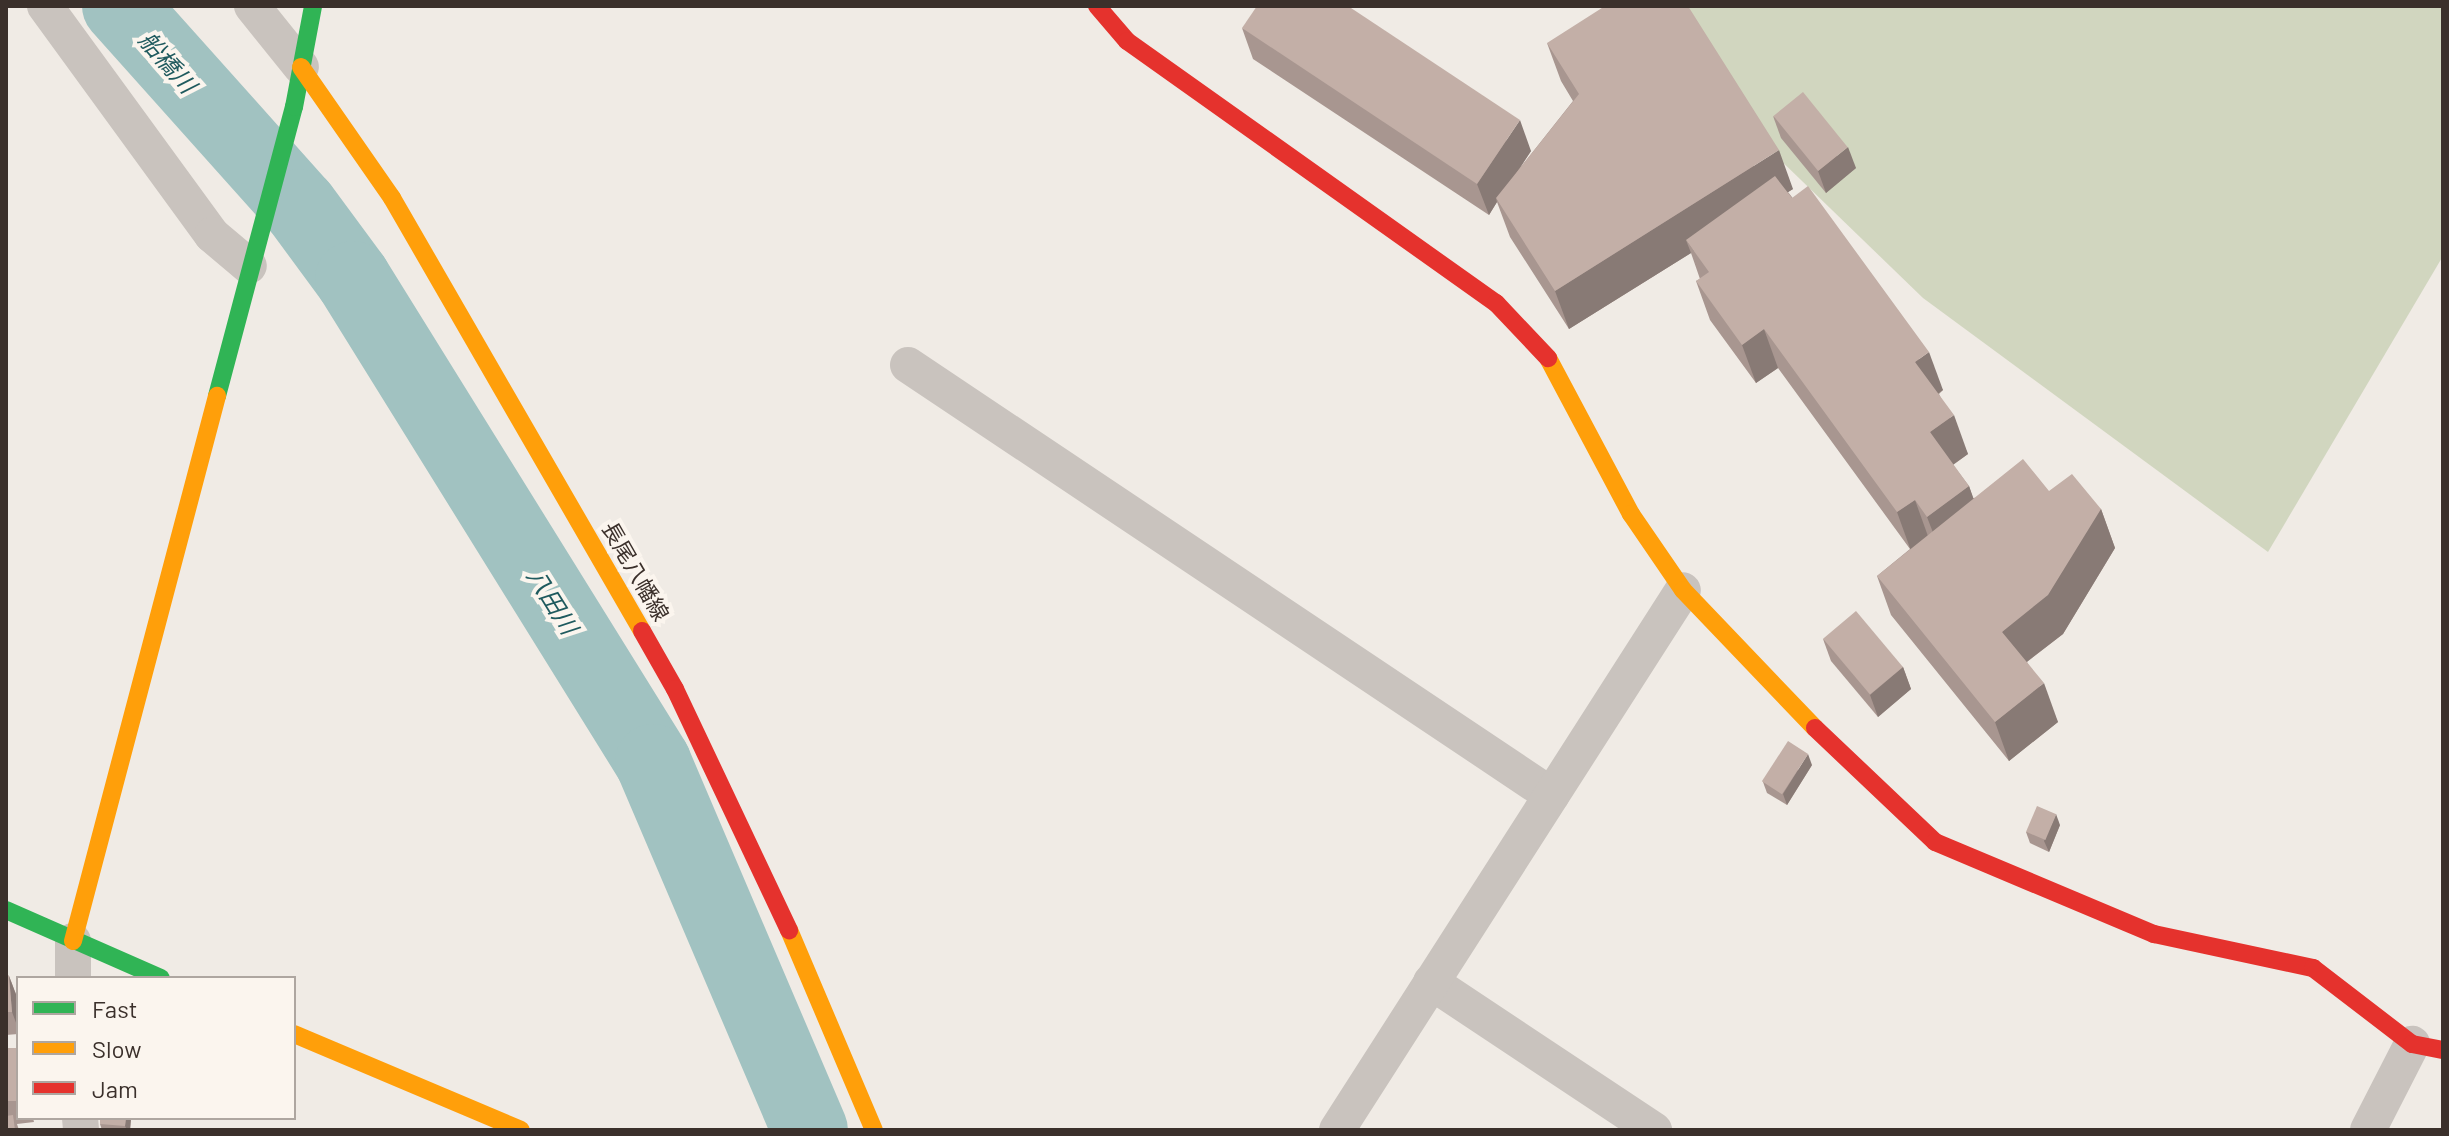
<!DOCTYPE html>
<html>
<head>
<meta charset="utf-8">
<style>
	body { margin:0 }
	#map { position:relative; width:2449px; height:1136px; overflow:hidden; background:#f0ebe5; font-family:Barlow,"Noto Sans JP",sans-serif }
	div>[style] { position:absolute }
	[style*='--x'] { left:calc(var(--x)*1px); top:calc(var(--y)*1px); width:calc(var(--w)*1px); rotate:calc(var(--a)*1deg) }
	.green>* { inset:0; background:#d1d6bf }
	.river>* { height:76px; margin:-38px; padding:0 38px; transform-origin:38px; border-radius:38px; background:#a1c2c1 }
	.street>* { height:36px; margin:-18px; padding:0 18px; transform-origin:18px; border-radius:18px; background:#c9c3be }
	.fast>* { height:18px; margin:-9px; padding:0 9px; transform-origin:9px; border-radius:9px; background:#30b455 }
	.slow>* { height:18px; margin:-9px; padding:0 9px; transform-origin:9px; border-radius:9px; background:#ff9f0a }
	.jam>* { height:18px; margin:-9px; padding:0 9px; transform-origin:9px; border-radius:9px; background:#e5322d }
	.wall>* { inset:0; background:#a89690 }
	.shaded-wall>* { inset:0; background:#887a75 }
	.building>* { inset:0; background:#c3afa7; transform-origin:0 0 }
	span { translate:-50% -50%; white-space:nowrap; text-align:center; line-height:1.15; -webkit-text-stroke:8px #fbf5ee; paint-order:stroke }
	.street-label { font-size:22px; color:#3b302b }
	.water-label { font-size:24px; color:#1f5a5e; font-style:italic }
	.frame { position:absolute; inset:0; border:8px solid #3b302b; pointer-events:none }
	.legend { position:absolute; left:16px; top:976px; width:280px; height:144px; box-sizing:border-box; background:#fbf5ee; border:2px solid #aea6a0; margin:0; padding:10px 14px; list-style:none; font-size:24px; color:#3b302b }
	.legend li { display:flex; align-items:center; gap:16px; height:40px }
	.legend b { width:40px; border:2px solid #aea6a0 }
</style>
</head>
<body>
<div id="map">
	<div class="green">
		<div style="clip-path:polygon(1621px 6px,2443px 6px,2443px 256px,2268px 552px,1923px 298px)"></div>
	</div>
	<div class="river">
		<div style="--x:120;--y:6;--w:270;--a:48.2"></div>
		<div style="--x:300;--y:207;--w:89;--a:53.6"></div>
		<div style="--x:353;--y:279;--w:569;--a:58.15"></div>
		<div style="--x:653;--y:762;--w:400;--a:66.9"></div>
	</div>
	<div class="street">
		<div style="--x:45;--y:6;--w:283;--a:53.9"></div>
		<div style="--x:212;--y:235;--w:48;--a:40"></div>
		<div style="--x:252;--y:6;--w:78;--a:51.2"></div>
		<div style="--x:908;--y:365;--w:774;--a:33.77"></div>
		<div style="--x:73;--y:941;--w:37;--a:90"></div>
		<div style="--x:1431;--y:982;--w:268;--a:33.6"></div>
		<div style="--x:80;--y:1118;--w:12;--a:85"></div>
		<div style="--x:1337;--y:1130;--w:641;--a:-57.35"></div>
		<div style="--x:2368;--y:1130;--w:97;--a:-62.9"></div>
	</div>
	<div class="fast">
		<div style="--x:217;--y:396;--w:299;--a:-75.1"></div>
		<div style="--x:294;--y:107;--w:103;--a:-79.3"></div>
		<div style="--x:6;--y:910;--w:169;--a:23.7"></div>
	</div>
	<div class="slow">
		<div style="--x:301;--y:67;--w:160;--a:55.2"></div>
		<div style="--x:392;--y:198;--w:500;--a:60"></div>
		<div style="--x:1548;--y:358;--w:177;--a:62"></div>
		<div style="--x:1631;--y:514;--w:92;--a:55.6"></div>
		<div style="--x:1683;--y:590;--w:191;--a:46.3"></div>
		<div style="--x:789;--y:930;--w:217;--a:67"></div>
		<div style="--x:73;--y:941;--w:564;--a:-75.2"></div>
		<div style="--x:294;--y:1034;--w:246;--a:22.9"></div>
	</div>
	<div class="jam">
		<div style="--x:1097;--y:6;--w:46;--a:49.4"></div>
		<div style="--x:1127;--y:41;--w:453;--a:35.4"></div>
		<div style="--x:1496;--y:303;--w:76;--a:46.6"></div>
		<div style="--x:642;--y:631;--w:67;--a:60.4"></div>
		<div style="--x:675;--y:689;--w:267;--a:64.7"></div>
		<div style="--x:1815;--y:728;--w:166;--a:43.5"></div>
		<div style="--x:1935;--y:842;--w:238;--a:22.8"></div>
		<div style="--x:2154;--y:934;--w:163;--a:12.1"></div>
		<div style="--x:2313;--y:968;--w:125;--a:37.5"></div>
		<div style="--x:2412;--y:1044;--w:32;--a:11"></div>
	</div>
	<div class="wall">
		<div style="clip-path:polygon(1242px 28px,1531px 151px,1520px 168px,1573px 101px,1561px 81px,1547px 43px,1793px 189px,1788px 192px,1943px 390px,1939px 394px,1968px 454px,1953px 465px,1969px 486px,1973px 498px,2049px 491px,2101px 509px,2115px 548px,2063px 634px,2027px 662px,2058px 722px,2009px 761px,1891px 615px,1877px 576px,1910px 549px,1778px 368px,1756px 383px,1710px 320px,1696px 281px,1700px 279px,1691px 253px,1569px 329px,1510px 237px,1497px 202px,1489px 215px,1253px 59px)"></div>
		<div style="clip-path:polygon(1773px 116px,1856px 168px,1826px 193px,1781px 138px)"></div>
		<div style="clip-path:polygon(1823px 639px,1903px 667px,1911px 689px,1878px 717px,1831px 661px)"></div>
		<div style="clip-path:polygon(1812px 765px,1787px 805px,1767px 793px,1763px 782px)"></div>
		<div style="clip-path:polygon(2060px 825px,2049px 852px,2030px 843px,2026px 832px)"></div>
		<div style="clip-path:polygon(6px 974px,9px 976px,17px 997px,18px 1012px,18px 1034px,6px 1035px)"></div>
		<div style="clip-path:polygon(18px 1048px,18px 1118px,33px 1118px,34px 1122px,17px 1124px,19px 1130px,6px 1130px,6px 1050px)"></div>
		<div style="clip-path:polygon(131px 1118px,130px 1130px,102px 1130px,100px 1124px)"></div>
	</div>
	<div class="shaded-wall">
		<div style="clip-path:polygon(1520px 120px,1531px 151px,1498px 201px,1496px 198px,1497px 202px,1489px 215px,1477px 184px)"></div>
		<div style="clip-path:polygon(1848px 147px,1856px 168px,1826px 193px,1818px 171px)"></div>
		<div style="clip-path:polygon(1779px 150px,1793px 189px,1694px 251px,1686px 240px,1691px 253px,1569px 329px,1555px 291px)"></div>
		<div style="clip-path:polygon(1764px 329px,1778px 368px,1756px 383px,1742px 345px)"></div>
		<div style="clip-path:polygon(1929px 352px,1943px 390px,1929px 400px,1915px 362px)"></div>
		<div style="clip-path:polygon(1954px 415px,1968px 454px,1944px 471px,1930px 432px)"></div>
		<div style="clip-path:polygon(1969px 486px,1983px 525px,1942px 556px,1927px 517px)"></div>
		<div style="clip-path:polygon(1915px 500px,1929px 539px,1911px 551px,1897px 512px)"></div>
		<div style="clip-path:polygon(2101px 509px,2115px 548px,2063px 634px,2016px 670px,2002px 632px)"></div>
		<div style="clip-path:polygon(1903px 667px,1911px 689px,1878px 717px,1870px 695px)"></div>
		<div style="clip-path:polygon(2044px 683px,2058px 722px,2009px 761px,1995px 722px)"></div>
		<div style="clip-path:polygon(1808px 754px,1812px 765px,1787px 805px,1783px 794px)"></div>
		<div style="clip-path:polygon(2056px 814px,2060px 825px,2049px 852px,2044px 841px)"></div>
		<div style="clip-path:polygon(9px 976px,17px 997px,18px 1028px,12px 1012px)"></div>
		<div style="clip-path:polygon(126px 1118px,131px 1118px,130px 1130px,127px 1130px,125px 1126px)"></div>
	</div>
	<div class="building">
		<div style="clip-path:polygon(1257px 6px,1348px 6px,1520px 120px,1477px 184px,1242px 28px)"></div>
		<div style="clip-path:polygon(1605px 6px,1688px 6px,1779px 150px,1555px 291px,1496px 198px,1579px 94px,1547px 43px)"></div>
		<div style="left:1803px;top:92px;width:71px;height:38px;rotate:51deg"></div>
		<div style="clip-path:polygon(1775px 176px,1792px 198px,1808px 186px,1929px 352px,1915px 362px,1954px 415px,1930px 432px,1969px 486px,1927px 517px,1915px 500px,1897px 512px,1764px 329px,1742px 345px,1696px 281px,1709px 272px,1686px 240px)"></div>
		<div style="clip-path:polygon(2023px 459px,2049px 491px,2072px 474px,2101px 509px,2048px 595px,2002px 632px,2044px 683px,1995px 722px,1877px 576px)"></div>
		<div style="left:1856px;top:611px;width:73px;height:43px;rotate:50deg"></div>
		<div style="left:1788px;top:741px;width:24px;height:48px;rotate:33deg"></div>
		<div style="left:2037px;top:806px;width:21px;height:28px;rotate:23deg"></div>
		<div style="clip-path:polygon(6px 974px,9px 976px,12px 1012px,6px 1012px)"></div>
		<div style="left:18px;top:1048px;width:53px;height:12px;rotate:90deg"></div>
		<div style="clip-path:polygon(13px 1115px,15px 1130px,6px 1130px,6px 1116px)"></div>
		<div style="clip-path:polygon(100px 1118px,126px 1118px,125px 1126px,100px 1124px)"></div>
	</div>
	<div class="street-label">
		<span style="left:636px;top:571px;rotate:60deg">長尾八幡線</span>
	</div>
	<div class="water-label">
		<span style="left:168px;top:62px;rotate:49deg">船橋川</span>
		<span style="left:553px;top:601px;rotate:58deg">八田川</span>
	</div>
	<div class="frame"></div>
	<ul class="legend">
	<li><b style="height:10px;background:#30b455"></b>Fast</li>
	<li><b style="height:10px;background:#ff9f0a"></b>Slow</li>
	<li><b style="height:10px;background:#e5322d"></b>Jam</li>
	</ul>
</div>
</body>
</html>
